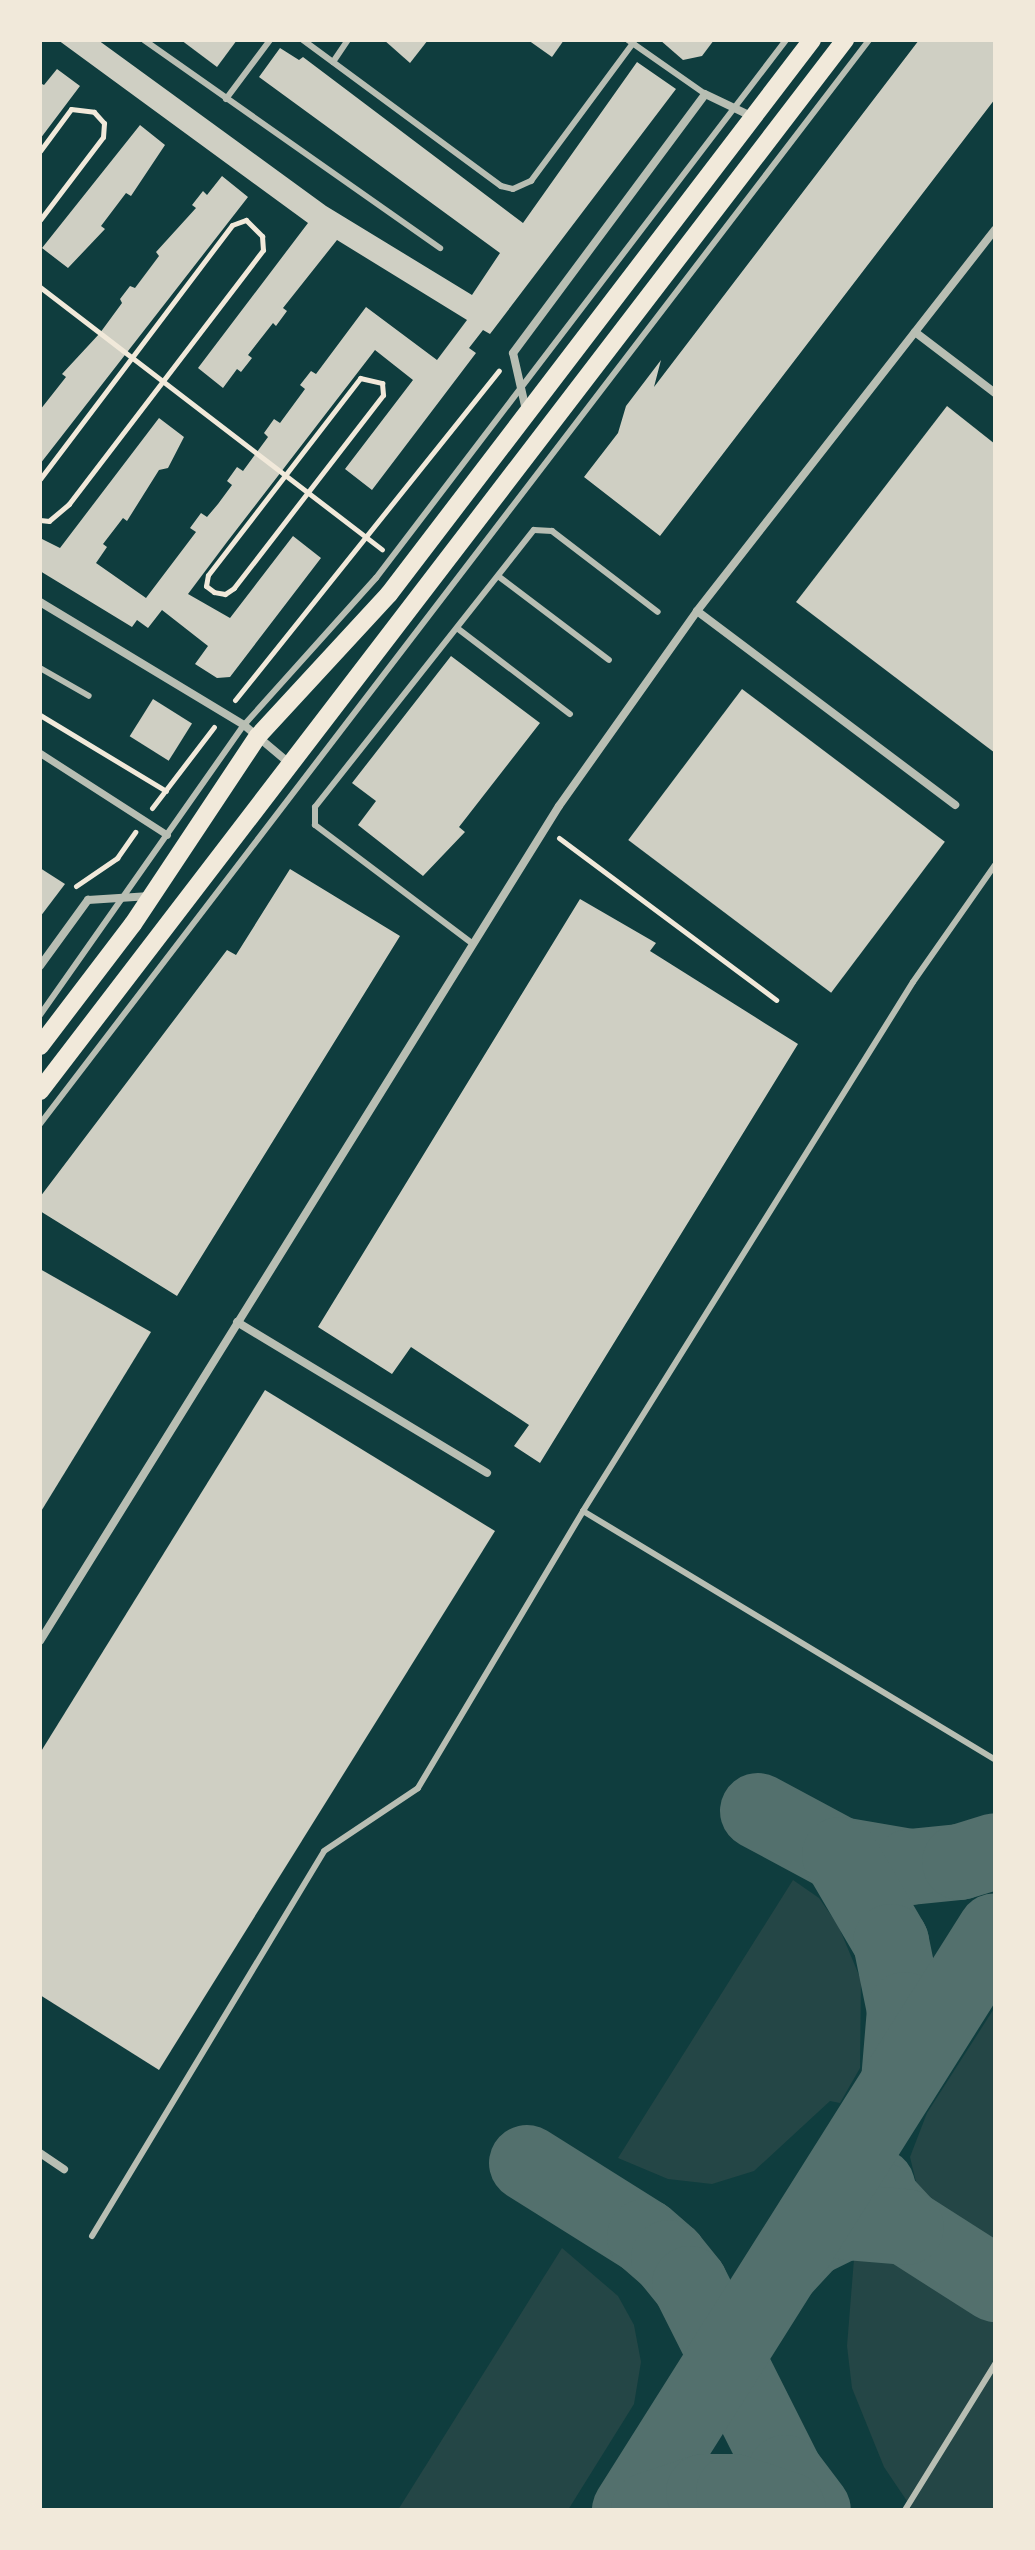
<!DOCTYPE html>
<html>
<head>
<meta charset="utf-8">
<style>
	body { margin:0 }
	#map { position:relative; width:1035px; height:2550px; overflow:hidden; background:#0f3d3e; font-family:Signika,sans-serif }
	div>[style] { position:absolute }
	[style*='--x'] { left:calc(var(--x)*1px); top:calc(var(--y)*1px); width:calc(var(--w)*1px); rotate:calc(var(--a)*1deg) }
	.green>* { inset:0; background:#244646 }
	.taxiway>* { height:76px; margin:-38px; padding:0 38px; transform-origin:38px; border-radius:38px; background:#53706d }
	.building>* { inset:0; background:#cfcfc3; transform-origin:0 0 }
	.path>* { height:5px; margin:-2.5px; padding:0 2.5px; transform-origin:2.5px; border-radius:2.5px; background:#f1e9da }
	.service>* { height:6px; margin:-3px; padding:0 3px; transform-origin:3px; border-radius:3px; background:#b8beb3 }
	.pedestrian>* { height:7px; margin:-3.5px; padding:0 3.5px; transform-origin:3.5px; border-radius:3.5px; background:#b8beb3 }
	.minor>* { height:8px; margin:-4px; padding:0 4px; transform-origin:4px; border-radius:4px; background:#b8beb3 }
	.primary>* { height:18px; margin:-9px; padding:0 9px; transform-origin:9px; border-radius:9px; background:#f1e9da }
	span { translate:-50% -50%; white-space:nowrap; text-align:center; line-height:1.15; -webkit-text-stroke:6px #f1e9da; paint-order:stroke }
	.frame { position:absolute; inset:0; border:42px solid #f1e9da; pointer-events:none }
</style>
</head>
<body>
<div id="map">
	<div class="green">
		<div style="clip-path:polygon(793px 1880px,819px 1898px,838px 1925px,861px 1980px,860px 2068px,840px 2103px,830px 2101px,754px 2171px,712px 2184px,668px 2179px,618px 2158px)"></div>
		<div style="clip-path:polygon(995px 2007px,995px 2242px,934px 2204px,916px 2182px,910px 2157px,927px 2113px)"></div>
		<div style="clip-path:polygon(562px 2248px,618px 2296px,634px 2325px,641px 2362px,634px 2404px,568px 2510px,398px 2510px)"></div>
		<div style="clip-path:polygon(882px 2257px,995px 2323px,995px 2510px,913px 2510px,884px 2467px,852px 2388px,847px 2346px,854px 2259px)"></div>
	</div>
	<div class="taxiway">
		<div style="--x:758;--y:1811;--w:93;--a:28.2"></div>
		<div style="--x:840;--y:1855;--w:71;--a:9.7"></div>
		<div style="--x:910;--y:1867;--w:50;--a:-5.7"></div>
		<div style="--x:960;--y:1862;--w:37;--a:-17"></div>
		<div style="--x:840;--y:1855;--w:101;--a:59.6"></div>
		<div style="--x:891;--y:1942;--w:69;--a:78.4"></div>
		<div style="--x:905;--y:2010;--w:72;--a:94.8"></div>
		<div style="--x:527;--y:2163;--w:139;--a:32.1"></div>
		<div style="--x:645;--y:2237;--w:32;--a:41"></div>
		<div style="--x:669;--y:2258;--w:33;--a:51"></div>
		<div style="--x:690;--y:2284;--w:212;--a:63.3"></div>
		<div style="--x:785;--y:2473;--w:46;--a:52.9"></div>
		<div style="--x:877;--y:2186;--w:15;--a:74"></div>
		<div style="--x:881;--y:2200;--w:37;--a:47"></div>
		<div style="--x:906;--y:2227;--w:106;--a:32.6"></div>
		<div style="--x:784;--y:2267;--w:38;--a:-47"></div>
		<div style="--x:810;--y:2239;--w:39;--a:-26"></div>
		<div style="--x:845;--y:2222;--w:61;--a:4.7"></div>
		<div style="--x:630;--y:2510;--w:684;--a:-57.77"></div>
		<div style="--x:649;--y:2510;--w:58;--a:-18.1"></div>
		<div style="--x:704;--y:2492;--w:30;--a:0"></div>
		<div style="--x:734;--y:2492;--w:57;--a:18.4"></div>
	</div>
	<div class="building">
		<div style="clip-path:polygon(58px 40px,98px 40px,326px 206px,472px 295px,500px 253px,259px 77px,280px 48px,299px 60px,303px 57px,523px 223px,637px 62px,676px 89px,490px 334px,483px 330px,469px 348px,476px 353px,372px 490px,345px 469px,413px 380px,375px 350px,227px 542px,188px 594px,230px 618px,293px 536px,321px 558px,230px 677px,217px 678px,195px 664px,208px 646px,162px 610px,148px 628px,137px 620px,132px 627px,40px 571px,40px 538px,60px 548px,159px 418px,184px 437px,168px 468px,159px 470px,127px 521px,123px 518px,103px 544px,107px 547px,96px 563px,146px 598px,196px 532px,190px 528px,201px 513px,207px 517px,218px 504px,232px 485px,227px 481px,237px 467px,243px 471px,268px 437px,264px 433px,274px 419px,280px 423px,305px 389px,300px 385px,311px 371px,316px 374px,366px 307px,437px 360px,467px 320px,337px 240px,283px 308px,287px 311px,276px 326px,273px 323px,248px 355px,252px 358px,241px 372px,237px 369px,223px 388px,198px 368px,308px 223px)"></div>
		<div style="clip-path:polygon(181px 40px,237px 40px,217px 67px)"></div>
		<div style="clip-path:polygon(384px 40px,428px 40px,410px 63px)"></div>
		<div style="clip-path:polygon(528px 40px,564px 40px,552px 57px)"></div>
		<div style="clip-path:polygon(660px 40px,714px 40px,702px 56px,683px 60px)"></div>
		<div style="clip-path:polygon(919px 40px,995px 40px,995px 99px,660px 536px,584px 477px,618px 433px,626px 406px,661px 360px,654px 387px)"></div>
		<div style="clip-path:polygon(57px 69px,80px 86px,40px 139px,40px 83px,44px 85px)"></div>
		<div style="clip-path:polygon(140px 125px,165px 145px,131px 196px,126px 193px,101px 226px,105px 229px,68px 268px,42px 248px)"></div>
		<div style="clip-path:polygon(222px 176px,248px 197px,40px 464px,40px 410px,66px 377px,62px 374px,100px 333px,122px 303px,120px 299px,130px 286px,135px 288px,159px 256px,156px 252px,196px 208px,192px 205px,203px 191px,207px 195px)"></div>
		<div style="clip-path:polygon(947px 406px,995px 444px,995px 753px,796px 602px)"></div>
		<div style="clip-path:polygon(451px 656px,540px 723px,459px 827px,465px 832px,423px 876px,358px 825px,376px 801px,352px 783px)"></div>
		<div style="left:742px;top:689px;width:254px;height:189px;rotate:37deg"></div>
		<div style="left:153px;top:699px;width:46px;height:44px;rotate:32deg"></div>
		<div style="clip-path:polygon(40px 868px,65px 884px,40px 917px)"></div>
		<div style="clip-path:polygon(290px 869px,400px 936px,177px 1296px,40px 1211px,40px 1197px,227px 950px,236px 955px)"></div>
		<div style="clip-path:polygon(580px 899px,656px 943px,650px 951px,798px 1044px,540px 1463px,514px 1446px,529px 1425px,411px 1347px,392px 1374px,318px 1327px)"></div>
		<div style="clip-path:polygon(40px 1269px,151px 1332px,40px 1513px)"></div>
		<div style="clip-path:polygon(265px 1390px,495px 1531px,159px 2070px,40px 1995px,40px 1753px)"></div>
	</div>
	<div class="path">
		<div style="--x:40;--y:151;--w:52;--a:-53.6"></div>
		<div style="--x:71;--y:109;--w:23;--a:7"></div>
		<div style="--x:94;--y:112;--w:15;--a:48"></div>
		<div style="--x:104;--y:123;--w:14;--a:94"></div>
		<div style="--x:103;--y:137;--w:104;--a:127.2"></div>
		<div style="--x:40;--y:287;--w:431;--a:37.5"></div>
		<div style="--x:360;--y:378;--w:23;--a:13"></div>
		<div style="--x:382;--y:383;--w:12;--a:85"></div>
		<div style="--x:383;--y:395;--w:244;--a:127.7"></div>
		<div style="--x:234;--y:588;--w:11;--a:146"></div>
		<div style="--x:225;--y:594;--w:11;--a:-170"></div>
		<div style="--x:214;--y:592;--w:10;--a:-143"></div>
		<div style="--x:206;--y:586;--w:11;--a:-80"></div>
		<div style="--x:208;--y:575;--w:249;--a:-52.3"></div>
		<div style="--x:40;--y:479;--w:318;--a:-52.9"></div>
		<div style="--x:232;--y:225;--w:15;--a:-20"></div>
		<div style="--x:246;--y:220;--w:23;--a:45"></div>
		<div style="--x:262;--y:236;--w:14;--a:86"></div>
		<div style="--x:263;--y:250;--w:320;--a:127.4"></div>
		<div style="--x:69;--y:504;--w:26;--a:140"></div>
		<div style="--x:49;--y:521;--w:9;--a:-174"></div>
		<div style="--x:235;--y:700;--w:422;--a:-51.3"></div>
		<div style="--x:40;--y:715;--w:147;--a:31.1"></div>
		<div style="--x:152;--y:808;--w:102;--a:-52.6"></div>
		<div style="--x:559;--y:838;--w:271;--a:36.7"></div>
		<div style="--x:76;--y:886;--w:50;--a:-34.3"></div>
		<div style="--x:117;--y:858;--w:32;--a:-55"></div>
	</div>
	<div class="service">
		<div style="--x:144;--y:40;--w:362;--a:35.1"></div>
		<div style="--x:303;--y:40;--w:246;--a:36.4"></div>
		<div style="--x:501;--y:186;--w:12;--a:14"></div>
		<div style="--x:513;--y:189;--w:20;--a:-24"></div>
		<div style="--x:531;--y:181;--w:172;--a:-53.5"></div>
		<div style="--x:628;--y:40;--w:94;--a:35"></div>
		<div style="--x:333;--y:62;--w:27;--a:-56"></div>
		<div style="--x:226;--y:99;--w:74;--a:-53.3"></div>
		<div style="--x:498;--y:576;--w:139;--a:37.1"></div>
		<div style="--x:457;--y:628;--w:142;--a:37.3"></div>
		<div style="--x:40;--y:668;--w:56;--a:29.7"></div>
		<div style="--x:473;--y:944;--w:198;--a:-143"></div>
		<div style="--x:315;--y:825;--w:18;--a:-90"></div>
		<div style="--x:315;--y:807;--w:353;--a:-51.7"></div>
		<div style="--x:534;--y:530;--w:18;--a:3"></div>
		<div style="--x:552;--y:531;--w:133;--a:37.4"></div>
		<div style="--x:40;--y:1015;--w:355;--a:-54.9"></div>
		<div style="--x:244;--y:725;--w:198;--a:-48.1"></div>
		<div style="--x:376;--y:578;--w:676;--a:-52.69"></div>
		<div style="--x:40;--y:1124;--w:1365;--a:-52.59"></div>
		<div style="--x:583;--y:1511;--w:481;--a:31.1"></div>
		<div style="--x:92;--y:2236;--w:449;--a:-58.9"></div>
		<div style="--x:324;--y:1851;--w:113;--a:-33.8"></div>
		<div style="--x:418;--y:1788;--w:322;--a:-59.2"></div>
		<div style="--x:583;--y:1511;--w:623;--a:-58.04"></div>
		<div style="--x:913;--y:982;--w:143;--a:-55"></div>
		<div style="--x:905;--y:2510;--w:172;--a:-58.3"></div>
	</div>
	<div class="pedestrian">
		<div style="--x:40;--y:753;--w:151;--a:32.8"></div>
	</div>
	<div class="minor">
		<div style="--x:915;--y:332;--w:101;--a:37.3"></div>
		<div style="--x:526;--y:410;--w:58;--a:-102.8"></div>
		<div style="--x:513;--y:353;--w:322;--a:-53.4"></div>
		<div style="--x:705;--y:94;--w:53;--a:25.6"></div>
		<div style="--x:40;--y:602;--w:238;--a:31.1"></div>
		<div style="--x:244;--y:725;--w:59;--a:40.2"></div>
		<div style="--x:697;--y:611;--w:323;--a:36.9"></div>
		<div style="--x:40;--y:966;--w:82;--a:-54"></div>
		<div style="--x:88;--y:900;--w:62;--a:-3.7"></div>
		<div style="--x:237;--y:1322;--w:292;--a:31.1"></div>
		<div style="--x:40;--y:1641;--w:983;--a:-58.14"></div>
		<div style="--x:559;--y:806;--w:239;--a:-54.7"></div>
		<div style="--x:697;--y:611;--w:484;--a:-52"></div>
		<div style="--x:40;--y:2153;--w:29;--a:34"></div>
	</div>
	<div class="primary">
		<div style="--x:40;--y:1046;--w:153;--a:-52.7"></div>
		<div style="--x:133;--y:924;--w:226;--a:-56.4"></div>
		<div style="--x:258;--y:736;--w:193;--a:-47.3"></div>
		<div style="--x:389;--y:594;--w:697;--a:-52.64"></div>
		<div style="--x:40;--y:1091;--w:1324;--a:-52.55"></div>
	</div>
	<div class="frame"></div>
</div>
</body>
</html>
